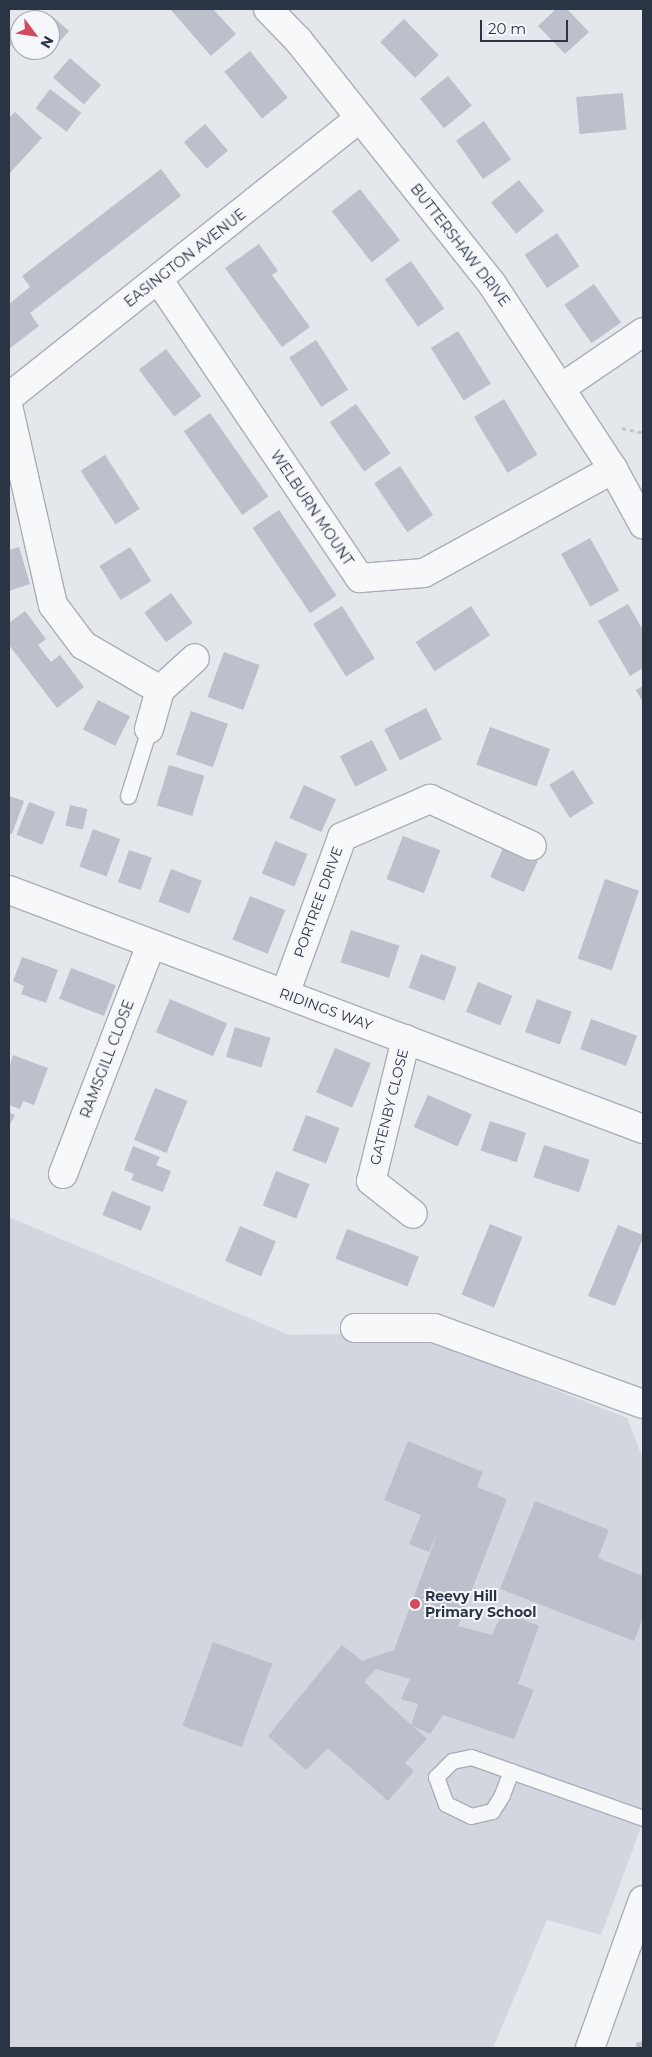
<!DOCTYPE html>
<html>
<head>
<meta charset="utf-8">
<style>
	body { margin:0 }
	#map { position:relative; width:652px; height:2057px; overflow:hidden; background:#e4e7ec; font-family:Montserrat,sans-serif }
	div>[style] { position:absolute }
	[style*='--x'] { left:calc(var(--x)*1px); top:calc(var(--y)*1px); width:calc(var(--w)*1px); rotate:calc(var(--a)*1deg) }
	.built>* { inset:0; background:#d2d6de }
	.building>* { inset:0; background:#bbc0ca; transform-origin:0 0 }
	.path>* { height:3px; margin-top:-1.5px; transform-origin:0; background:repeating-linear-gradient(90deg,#c2c5cb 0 4px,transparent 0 8px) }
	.roads { filter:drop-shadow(1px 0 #a9aeb7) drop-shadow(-1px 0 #a9aeb7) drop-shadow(0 1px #a9aeb7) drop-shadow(0 -1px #a9aeb7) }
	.service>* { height:15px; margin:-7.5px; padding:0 7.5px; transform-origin:7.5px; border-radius:7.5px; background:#f7f8fa }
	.minor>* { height:28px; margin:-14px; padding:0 14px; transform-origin:14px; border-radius:14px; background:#f7f8fa }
	.dots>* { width:14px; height:14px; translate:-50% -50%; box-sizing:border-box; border:2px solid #f4f6f9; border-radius:50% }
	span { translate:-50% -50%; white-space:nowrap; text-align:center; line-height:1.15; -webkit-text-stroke:4px #f4f6f9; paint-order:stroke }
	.street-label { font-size:14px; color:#2b3445 }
	.poi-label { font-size:14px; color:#2b3445; font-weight:700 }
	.left { translate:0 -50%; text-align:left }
	.frame { position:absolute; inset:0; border:10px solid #2b3445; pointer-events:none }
	.north { position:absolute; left:10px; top:10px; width:50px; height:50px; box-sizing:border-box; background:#f4f6f9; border:1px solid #a4a8b1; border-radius:50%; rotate:121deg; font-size:14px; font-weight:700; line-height:20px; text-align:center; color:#2b3445 }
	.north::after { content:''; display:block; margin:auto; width:18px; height:22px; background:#d1495b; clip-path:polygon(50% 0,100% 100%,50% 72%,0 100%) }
	.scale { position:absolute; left:480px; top:20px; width:88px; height:22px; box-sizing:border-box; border:2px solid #2b3445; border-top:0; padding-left:6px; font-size:15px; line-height:18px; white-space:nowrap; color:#2b3445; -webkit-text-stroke:4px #f4f6f9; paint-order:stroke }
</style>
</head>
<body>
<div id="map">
	<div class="built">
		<div style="clip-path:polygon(9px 1217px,289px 1335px,413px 1333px,627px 1418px,643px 1459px,643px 1822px,601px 1935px,547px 1920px,493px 2048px,9px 2048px)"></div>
	</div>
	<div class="building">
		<div style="clip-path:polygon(172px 9px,213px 9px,236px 34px,211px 56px,171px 10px)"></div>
		<div style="clip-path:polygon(556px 9px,567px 9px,589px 32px,565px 54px,538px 26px)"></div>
		<div style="clip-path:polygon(52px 16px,69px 31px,54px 48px,50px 44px,49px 20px)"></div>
		<div style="left:404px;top:19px;width:50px;height:33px;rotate:46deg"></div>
		<div style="clip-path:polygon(9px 27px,19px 36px,9px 48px)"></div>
		<div style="left:250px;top:51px;width:60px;height:33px;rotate:51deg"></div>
		<div style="left:70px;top:58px;width:41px;height:26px;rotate:41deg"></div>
		<div style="left:448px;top:76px;width:38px;height:36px;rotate:51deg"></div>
		<div style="left:50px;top:89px;width:39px;height:24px;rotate:37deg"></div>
		<div style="left:623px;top:93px;width:37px;height:47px;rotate:85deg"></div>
		<div style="clip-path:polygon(15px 112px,42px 138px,9px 174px,9px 118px)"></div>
		<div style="left:484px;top:121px;width:47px;height:34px;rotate:55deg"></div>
		<div style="left:205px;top:124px;width:35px;height:28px;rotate:49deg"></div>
		<div style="clip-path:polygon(161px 169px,181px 196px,30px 313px,39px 326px,10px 348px,9px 304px,30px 287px,22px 276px)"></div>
		<div style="left:519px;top:180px;width:40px;height:36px;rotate:51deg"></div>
		<div style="left:360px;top:189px;width:65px;height:36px;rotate:52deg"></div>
		<div style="left:557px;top:233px;width:40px;height:39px;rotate:56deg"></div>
		<div style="clip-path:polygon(259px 244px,278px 271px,272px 275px,310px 327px,282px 347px,225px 268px)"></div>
		<div style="left:411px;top:261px;width:58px;height:32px;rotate:55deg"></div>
		<div style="left:594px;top:284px;width:47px;height:36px;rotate:55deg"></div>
		<div style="left:458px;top:331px;width:62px;height:32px;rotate:58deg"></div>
		<div style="left:316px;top:340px;width:59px;height:32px;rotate:57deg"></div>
		<div style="left:166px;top:349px;width:59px;height:34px;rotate:53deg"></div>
		<div style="left:504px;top:399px;width:65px;height:35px;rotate:59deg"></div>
		<div style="left:356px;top:404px;width:60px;height:32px;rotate:55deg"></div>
		<div style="left:210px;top:413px;width:102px;height:32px;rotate:55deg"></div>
		<div style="left:105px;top:455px;width:64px;height:29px;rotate:57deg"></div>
		<div style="left:400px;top:466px;width:59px;height:31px;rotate:56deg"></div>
		<div style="left:279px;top:510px;width:103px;height:32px;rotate:56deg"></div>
		<div style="left:590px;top:538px;width:60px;height:33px;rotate:61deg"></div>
		<div style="clip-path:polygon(19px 547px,30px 584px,9px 591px,9px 550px)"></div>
		<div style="left:130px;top:547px;width:40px;height:36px;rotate:58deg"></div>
		<div style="left:171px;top:593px;width:37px;height:33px;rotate:54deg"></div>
		<div style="clip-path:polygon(628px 604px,643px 630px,643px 668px,630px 676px,598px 621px)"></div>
		<div style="left:342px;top:606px;width:62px;height:34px;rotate:58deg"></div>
		<div style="left:471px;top:606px;width:35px;height:66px;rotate:57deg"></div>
		<div style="clip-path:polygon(25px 611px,46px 639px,38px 645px,51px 662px,60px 655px,84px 687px,57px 708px,9px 645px,9px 623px)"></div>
		<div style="left:224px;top:652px;width:38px;height:48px;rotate:20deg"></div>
		<div style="clip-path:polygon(643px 686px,643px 703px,636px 690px)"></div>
		<div style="left:98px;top:700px;width:36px;height:33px;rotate:27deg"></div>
		<div style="left:426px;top:708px;width:35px;height:47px;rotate:63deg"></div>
		<div style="left:191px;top:711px;width:39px;height:46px;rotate:19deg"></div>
		<div style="left:490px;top:727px;width:64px;height:40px;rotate:20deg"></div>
		<div style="left:372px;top:740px;width:34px;height:36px;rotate:63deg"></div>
		<div style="left:169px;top:765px;width:37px;height:42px;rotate:17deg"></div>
		<div style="left:573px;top:770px;width:39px;height:28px;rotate:58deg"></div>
		<div style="left:304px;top:785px;width:35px;height:36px;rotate:24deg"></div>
		<div style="clip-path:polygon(9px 796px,24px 801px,12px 834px,9px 833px)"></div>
		<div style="left:29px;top:802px;width:28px;height:35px;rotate:21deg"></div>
		<div style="left:70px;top:805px;width:18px;height:21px;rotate:13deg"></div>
		<div style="left:93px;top:829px;width:29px;height:40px;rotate:20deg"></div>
		<div style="left:403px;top:836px;width:40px;height:46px;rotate:21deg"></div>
		<div style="left:275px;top:841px;width:35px;height:35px;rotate:22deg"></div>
		<div style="left:504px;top:846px;width:37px;height:34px;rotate:24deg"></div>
		<div style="left:129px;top:850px;width:24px;height:34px;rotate:19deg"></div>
		<div style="left:171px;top:869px;width:33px;height:35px;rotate:21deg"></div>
		<div style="left:605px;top:879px;width:36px;height:84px;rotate:19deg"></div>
		<div style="left:250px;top:896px;width:38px;height:47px;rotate:22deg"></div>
		<div style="left:351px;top:930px;width:51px;height:34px;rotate:18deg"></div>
		<div style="left:421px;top:954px;width:38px;height:36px;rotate:20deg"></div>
		<div style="clip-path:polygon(22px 957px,58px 970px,46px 1003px,21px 994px,24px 986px,13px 981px)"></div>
		<div style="left:71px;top:968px;width:48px;height:33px;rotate:21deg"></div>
		<div style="left:478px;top:982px;width:37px;height:32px;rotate:22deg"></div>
		<div style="left:170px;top:999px;width:62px;height:36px;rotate:23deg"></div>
		<div style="left:537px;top:999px;width:37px;height:35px;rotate:20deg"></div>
		<div style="left:591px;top:1019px;width:49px;height:32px;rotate:20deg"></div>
		<div style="left:235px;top:1027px;width:37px;height:31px;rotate:17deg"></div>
		<div style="left:335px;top:1048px;width:39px;height:48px;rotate:23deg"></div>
		<div style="clip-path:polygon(13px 1055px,48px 1068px,34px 1105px,23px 1101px,20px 1109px,9px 1105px,9px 1068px)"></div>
		<div style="left:155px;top:1088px;width:35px;height:56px;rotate:22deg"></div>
		<div style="left:428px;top:1095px;width:48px;height:35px;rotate:24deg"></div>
		<div style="clip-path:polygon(9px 1112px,15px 1115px,9px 1126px)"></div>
		<div style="left:306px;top:1115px;width:36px;height:38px;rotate:21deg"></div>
		<div style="left:490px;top:1121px;width:38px;height:31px;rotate:18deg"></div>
		<div style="left:544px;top:1145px;width:48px;height:34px;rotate:18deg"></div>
		<div style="clip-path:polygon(133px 1146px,160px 1157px,156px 1165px,171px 1171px,163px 1192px,131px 1180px,134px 1174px,124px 1170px)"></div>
		<div style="left:276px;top:1171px;width:36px;height:37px;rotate:21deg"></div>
		<div style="left:112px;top:1191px;width:42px;height:26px;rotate:22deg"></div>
		<div style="left:490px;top:1224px;width:35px;height:76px;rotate:22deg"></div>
		<div style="clip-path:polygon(618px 1225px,643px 1235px,643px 1238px,615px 1306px,588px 1296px)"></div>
		<div style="left:240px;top:1226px;width:39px;height:38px;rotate:23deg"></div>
		<div style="left:347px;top:1229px;width:77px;height:32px;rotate:21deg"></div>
		<div style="clip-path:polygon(408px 1441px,483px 1472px,477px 1487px,507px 1499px,458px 1626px,492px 1635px,503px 1611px,539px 1626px,518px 1684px,534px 1690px,514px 1739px,443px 1715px,430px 1734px,411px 1725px,418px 1704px,401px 1699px,410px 1679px,376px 1669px,364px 1682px,427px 1739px,405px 1763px,414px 1771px,388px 1801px,328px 1748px,306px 1770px,268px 1736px,342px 1645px,362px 1661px,394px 1650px,439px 1529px,429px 1552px,409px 1544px,421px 1515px,384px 1500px)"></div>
		<div style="clip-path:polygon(535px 1501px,609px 1530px,598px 1558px,643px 1576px,643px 1618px,634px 1641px,500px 1589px)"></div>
		<div style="left:213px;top:1642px;width:63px;height:89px;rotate:20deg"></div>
		<div style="clip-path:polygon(643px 2041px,643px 2048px,637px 2048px,636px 2043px)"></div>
	</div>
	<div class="path">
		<div style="--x:622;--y:428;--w:22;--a:13"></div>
	</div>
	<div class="roads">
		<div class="service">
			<div style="--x:128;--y:796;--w:70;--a:-72.6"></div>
			<div style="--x:511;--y:1771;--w:26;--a:111"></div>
			<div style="--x:502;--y:1795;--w:19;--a:122"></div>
			<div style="--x:492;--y:1811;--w:22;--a:167"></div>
			<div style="--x:471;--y:1816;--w:28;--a:-154"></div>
			<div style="--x:446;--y:1804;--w:29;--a:-110"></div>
			<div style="--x:436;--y:1777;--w:23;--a:-45"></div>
			<div style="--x:452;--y:1761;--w:19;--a:-12"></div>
			<div style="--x:471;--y:1757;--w:182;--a:19.5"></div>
		</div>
		<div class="minor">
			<div style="--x:268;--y:9;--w:43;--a:45.9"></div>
			<div style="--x:298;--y:40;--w:312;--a:51.5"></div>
			<div style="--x:492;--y:284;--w:221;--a:56.8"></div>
			<div style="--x:613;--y:469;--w:63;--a:61.4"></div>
			<div style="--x:158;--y:279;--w:361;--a:56"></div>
			<div style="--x:360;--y:578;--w:64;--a:-4.5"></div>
			<div style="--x:424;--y:573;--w:216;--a:-28.8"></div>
			<div style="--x:561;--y:388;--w:99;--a:-34.3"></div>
			<div style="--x:9;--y:397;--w:448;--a:-38.5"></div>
			<div style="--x:9;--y:410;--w:200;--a:77.3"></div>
			<div style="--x:53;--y:605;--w:50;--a:53.1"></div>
			<div style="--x:83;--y:645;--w:89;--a:30.3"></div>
			<div style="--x:149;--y:729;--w:41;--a:-74.2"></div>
			<div style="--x:160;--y:690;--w:47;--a:-42.4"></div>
			<div style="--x:9;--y:890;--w:678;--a:20.66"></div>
			<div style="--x:285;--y:994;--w:167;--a:-70"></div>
			<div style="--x:342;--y:837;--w:96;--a:-23.4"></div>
			<div style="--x:430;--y:799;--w:112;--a:24.7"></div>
			<div style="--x:406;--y:1039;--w:146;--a:103.8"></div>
			<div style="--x:371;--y:1181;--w:53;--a:38.2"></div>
			<div style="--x:63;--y:1174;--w:245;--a:-69"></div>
			<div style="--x:355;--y:1328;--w:79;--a:0"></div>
			<div style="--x:434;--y:1328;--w:222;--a:20"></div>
			<div style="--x:590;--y:2048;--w:157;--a:-70.3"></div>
		</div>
	</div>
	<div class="dots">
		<div style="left:415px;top:1604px;background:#d1495b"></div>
	</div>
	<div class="street-label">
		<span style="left:460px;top:245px;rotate:52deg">BUTTERSHAW DRIVE</span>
		<span style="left:185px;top:258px;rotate:-38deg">EASINGTON AVENUE</span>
		<span style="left:312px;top:508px;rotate:56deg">WELBURN MOUNT</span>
		<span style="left:318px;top:902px;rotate:-70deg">PORTREE DRIVE</span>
		<span style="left:326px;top:1009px;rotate:20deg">RIDINGS WAY</span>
		<span style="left:107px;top:1059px;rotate:-69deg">RAMSGILL CLOSE</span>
		<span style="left:389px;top:1107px;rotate:-76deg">GATENBY CLOSE</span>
	</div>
	<div class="poi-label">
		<span class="left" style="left:425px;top:1604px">Reevy Hill<br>Primary School</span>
	</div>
	<div class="frame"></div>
	<div class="north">N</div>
	<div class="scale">20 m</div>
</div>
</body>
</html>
